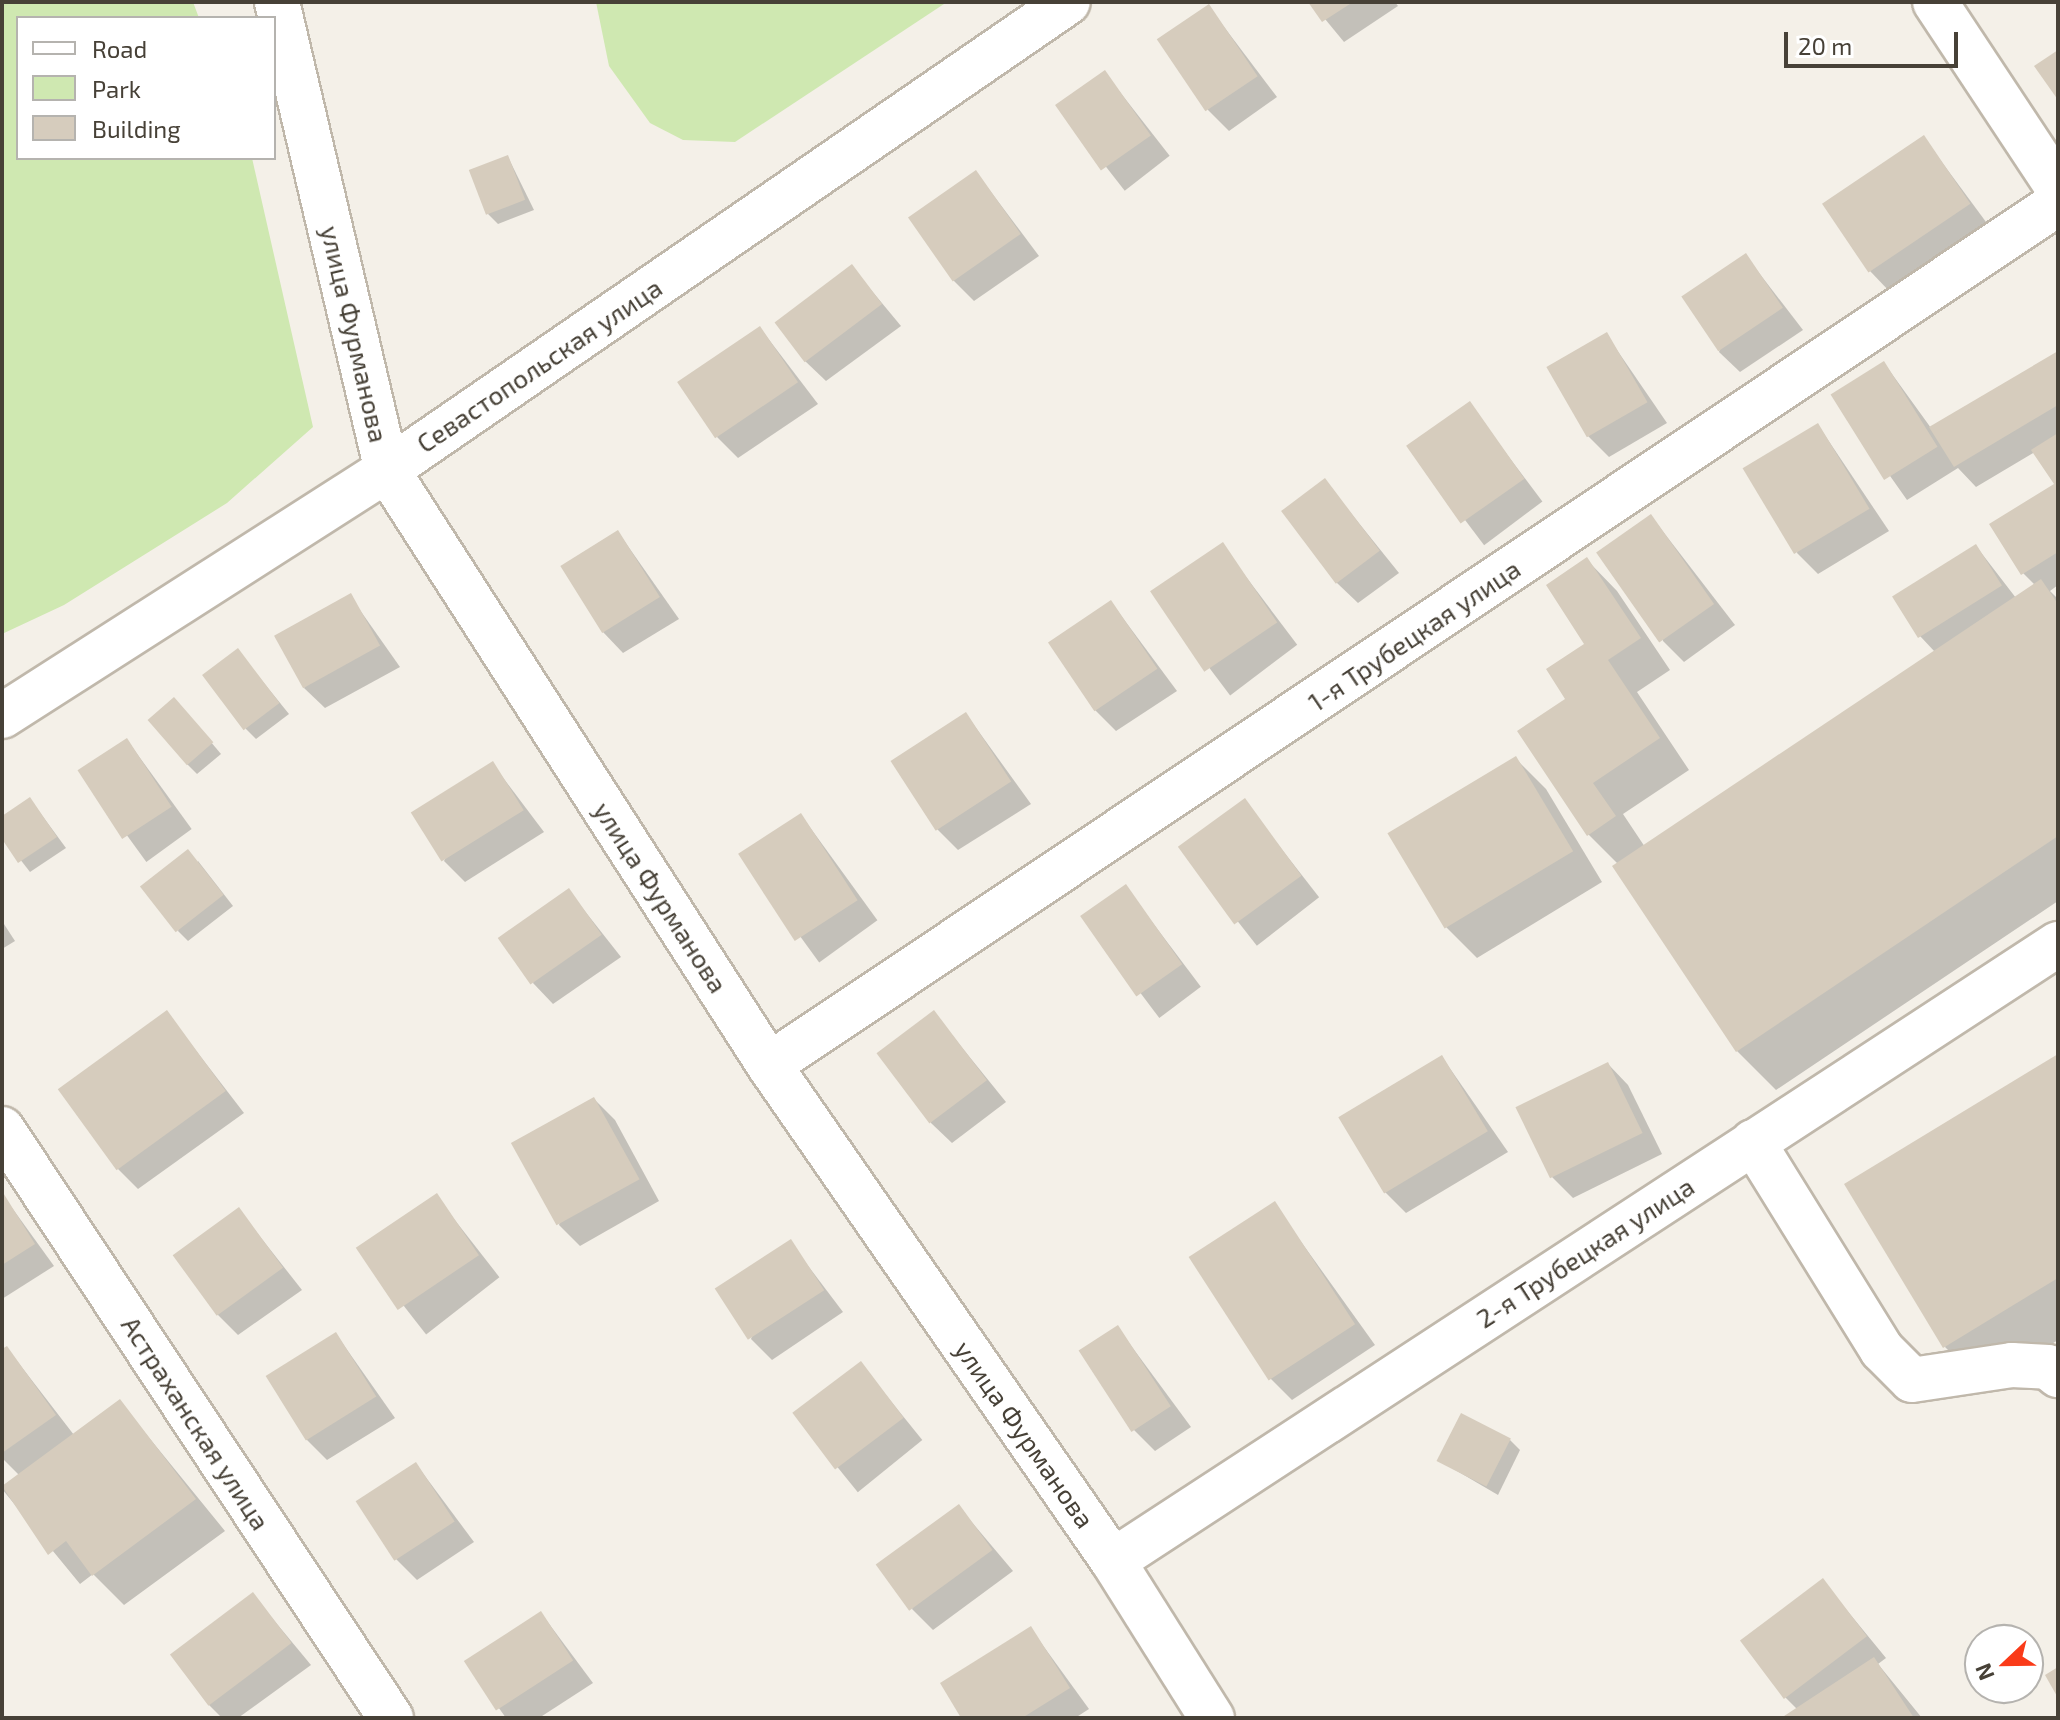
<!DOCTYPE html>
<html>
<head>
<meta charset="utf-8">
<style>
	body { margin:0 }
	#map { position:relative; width:2060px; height:1720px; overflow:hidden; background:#f4f0e8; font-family:"Exo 2",sans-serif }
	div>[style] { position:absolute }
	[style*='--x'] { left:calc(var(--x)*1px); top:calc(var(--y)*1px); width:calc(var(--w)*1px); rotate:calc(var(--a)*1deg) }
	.green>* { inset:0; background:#cfe8b1 }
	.shadow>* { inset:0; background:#0003; transform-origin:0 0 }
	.building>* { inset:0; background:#d6ccbd; transform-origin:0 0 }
	.roads { filter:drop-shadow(2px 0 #c0b8ab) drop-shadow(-2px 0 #c0b8ab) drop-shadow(0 2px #c0b8ab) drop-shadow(0 -2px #c0b8ab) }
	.minor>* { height:44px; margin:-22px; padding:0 22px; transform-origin:22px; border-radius:22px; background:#fff }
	span { translate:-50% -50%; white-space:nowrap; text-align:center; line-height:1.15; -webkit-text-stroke:7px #fff; paint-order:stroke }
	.street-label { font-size:26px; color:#474137 }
	.frame { position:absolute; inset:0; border:4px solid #474137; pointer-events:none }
	.legend { position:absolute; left:16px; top:16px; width:260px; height:144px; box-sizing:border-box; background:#fff; border:2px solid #b5b3af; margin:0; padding:10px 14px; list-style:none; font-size:24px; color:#474137 }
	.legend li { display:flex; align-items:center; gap:16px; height:40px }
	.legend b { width:40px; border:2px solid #b5b3af }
	.north { position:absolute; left:1964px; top:1624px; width:80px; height:80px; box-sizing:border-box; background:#fff; border:2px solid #b5b3af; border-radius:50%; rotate:248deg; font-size:22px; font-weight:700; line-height:32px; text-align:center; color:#474137 }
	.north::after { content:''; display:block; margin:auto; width:28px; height:36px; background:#fa3b19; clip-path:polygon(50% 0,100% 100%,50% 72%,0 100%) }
	.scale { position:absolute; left:1784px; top:32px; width:174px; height:36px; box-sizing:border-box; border:4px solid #474137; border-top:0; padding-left:10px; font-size:24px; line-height:28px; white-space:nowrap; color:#474137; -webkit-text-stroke:6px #fff; paint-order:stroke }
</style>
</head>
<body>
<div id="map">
	<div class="green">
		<div style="clip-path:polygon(2px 2px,193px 2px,199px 18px,18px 18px,18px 158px,252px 158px,313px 427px,227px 503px,64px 605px,2px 634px)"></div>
		<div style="clip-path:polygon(596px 2px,947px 2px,735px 142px,683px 140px,650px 123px,609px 66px)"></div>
	</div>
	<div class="shadow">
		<div style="clip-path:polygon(1311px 2px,1395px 2px,1398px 6px,1344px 42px)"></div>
		<div style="clip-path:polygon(1209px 7px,1277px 97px,1229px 131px,1208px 110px)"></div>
		<div style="left:1105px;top:73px;width:105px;height:57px;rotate:52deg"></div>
		<div style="clip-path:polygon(1924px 138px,1989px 226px,1890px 292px,1870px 271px)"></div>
		<div style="clip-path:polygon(508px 157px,534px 210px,498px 224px,488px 214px)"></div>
		<div style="clip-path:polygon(976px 172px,1039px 256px,974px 301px,953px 280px)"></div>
		<div style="clip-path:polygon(1746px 256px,1803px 330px,1740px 372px,1719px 352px)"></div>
		<div style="clip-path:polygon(852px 267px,901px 326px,826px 381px,805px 361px)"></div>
		<div style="clip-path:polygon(760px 328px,818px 404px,738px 458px,717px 437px)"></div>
		<div style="clip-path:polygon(1606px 334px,1667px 423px,1609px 457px,1588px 436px)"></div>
		<div style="clip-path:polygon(2058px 353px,2058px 585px,2050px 591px,2058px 599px,2058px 901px,1776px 1090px,1737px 1051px,1618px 864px,1588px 834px,1568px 700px,1587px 645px,1587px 560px,1617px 591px,1670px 670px,1637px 692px,1689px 770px,1623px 814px,1645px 847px,1935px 652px,1920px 636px,1976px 546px,2016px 598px,2035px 585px,2023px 573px,2056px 484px,2035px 452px,1976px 487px,1958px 468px,1907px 500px,1833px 395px,1884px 363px,1931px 428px)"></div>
		<div style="left:1469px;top:404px;width:122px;height:73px;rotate:53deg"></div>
		<div style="clip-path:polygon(1818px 425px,1889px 531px,1818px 574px,1797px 553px)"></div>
		<div style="clip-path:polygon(1325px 481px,1399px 573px,1358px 603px,1337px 583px)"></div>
		<div style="clip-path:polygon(1651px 516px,1735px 625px,1684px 662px,1663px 641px)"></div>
		<div style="clip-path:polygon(618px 532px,679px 619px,623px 653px,603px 632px)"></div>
		<div style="left:1222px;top:545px;width:125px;height:84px;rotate:53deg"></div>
		<div style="clip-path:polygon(350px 596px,400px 667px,325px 708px,304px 688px)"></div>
		<div style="clip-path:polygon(1111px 602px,1177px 691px,1116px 731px,1095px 710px)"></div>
		<div style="clip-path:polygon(238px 651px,289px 714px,256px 739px,246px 729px)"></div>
		<div style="clip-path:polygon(184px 710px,221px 754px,197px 774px,187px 764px)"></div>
		<div style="clip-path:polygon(966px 714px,1031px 804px,958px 850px,937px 829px)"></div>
		<div style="left:127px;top:740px;width:110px;height:56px;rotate:54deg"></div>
		<div style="clip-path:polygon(1515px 758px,1546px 789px,1602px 882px,1477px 958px,1446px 927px)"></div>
		<div style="clip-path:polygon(492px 763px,544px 832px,465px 882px,444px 861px)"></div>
		<div style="clip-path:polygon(30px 799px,66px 848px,30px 872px,2px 836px,2px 818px)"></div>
		<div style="left:1244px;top:801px;width:122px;height:79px;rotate:52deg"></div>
		<div style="left:801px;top:815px;width:130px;height:72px;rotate:54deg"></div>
		<div style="clip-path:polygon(198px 861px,233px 906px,188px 941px,178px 931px)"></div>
		<div style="left:1125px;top:886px;width:126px;height:52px;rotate:53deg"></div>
		<div style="clip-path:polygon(569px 891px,621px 957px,553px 1004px,533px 983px)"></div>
		<div style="clip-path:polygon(2px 921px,15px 941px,2px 949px)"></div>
		<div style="clip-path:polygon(167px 1013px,244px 1113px,138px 1189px,117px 1168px)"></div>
		<div style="clip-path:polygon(934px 1013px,1006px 1102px,952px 1143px,931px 1123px)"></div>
		<div style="clip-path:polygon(2058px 1056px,2058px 1340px,1984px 1386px,1945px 1347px)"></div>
		<div style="clip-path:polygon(1442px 1057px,1508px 1152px,1406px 1213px,1385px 1192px)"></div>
		<div style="clip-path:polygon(1608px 1064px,1628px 1085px,1662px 1154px,1573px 1198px,1552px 1177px)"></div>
		<div style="clip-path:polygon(594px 1099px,615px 1120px,659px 1201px,580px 1246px,559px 1225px)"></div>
		<div style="clip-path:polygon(2px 1194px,54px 1266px,2px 1299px)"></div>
		<div style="left:436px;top:1196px;width:103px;height:93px;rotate:52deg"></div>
		<div style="clip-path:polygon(1274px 1204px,1375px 1345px,1292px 1400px,1271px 1379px)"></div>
		<div style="clip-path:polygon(239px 1210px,302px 1290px,238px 1335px,217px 1314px)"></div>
		<div style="clip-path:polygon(790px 1242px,843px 1312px,772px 1360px,751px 1339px)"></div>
		<div style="clip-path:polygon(1118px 1328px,1191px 1427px,1155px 1451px,1134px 1430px)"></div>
		<div style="clip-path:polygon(336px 1334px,395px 1418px,327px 1460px,306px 1439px)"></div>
		<div style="clip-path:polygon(7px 1348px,74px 1435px,120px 1402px,225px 1531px,124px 1605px,93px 1574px,80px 1584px,2px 1489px,20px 1476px,2px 1458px)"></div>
		<div style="left:860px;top:1363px;width:99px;height:83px;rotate:51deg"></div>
		<div style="clip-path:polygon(1510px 1440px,1520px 1450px,1498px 1495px,1440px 1461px)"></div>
		<div style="clip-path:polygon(416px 1464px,474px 1542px,417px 1580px,396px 1559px)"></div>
		<div style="clip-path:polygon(959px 1507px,1013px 1571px,933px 1630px,912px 1609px)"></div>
		<div style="clip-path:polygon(1822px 1580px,1886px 1658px,1878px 1664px,1922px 1718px,1784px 1718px,1797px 1709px,1785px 1697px)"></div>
		<div style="clip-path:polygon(253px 1595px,311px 1665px,238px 1718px,222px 1718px,208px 1704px)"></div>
		<div style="clip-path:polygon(541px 1613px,593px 1683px,539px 1718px,506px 1718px,466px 1662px)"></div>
		<div style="clip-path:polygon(1031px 1629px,1089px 1709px,1075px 1718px,964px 1718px)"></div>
	</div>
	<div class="building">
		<div style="clip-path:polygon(1308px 2px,1353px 2px,1322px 22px)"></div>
		<div style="left:1209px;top:4px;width:87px;height:63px;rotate:56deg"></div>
		<div style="clip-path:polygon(2058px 50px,2058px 100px,2034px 66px)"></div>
		<div style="left:1105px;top:70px;width:80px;height:61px;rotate:55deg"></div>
		<div style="left:1924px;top:135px;width:83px;height:123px;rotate:56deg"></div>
		<div style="left:508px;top:155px;width:48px;height:42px;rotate:69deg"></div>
		<div style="left:976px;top:170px;width:78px;height:83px;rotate:55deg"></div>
		<div style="left:1746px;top:253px;width:66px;height:78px;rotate:56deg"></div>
		<div style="left:852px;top:264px;width:50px;height:97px;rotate:53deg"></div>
		<div style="left:760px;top:326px;width:68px;height:100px;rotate:56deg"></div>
		<div style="left:1607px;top:332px;width:81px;height:70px;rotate:60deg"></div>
		<div style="clip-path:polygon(2058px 351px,2058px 405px,1954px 467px,1929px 427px)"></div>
		<div style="left:1884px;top:361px;width:101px;height:63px;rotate:58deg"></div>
		<div style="left:1470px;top:401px;width:95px;height:78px;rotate:55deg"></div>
		<div style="left:1818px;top:423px;width:100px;height:88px;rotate:59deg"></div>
		<div style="clip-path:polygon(2058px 433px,2058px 552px,2021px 575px,1989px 524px,2054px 484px,2031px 450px)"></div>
		<div style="left:1325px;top:478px;width:91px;height:55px;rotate:53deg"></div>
		<div style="left:1651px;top:514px;width:110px;height:67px;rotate:55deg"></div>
		<div style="left:618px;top:530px;width:79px;height:68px;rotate:58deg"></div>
		<div style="left:1223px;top:542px;width:97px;height:88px;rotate:56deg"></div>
		<div style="left:1976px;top:544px;width:49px;height:99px;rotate:58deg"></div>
		<div style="clip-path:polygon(1587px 557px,1641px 638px,1608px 660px,1660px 738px,1593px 783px,1616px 816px,1587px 836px,1517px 731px,1565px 699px,1546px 669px,1584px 644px,1546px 585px)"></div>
		<div style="clip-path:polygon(2041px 579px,2058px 604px,2058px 836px,1736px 1052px,1612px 866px)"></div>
		<div style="left:351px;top:593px;width:60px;height:88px;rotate:61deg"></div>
		<div style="left:1111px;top:600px;width:83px;height:76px;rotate:56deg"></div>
		<div style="left:238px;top:648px;width:69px;height:45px;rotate:53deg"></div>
		<div style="left:174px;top:697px;width:60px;height:35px;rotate:49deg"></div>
		<div style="left:966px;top:712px;width:83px;height:90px;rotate:57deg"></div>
		<div style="left:127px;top:738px;width:82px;height:59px;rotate:57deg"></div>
		<div style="left:1516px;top:756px;width:111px;height:150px;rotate:59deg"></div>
		<div style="left:493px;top:761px;width:58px;height:97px;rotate:58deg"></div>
		<div style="clip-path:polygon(30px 797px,57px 837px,18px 863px,2px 839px,2px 816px)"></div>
		<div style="left:1245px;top:798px;width:96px;height:83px;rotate:54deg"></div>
		<div style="left:801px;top:813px;width:104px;height:75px;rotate:57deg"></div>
		<div style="left:188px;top:849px;width:58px;height:61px;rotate:52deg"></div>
		<div style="left:1126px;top:884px;width:98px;height:56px;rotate:55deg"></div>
		<div style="left:569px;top:888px;width:57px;height:87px;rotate:55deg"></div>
		<div style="left:167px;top:1010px;width:100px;height:135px;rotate:54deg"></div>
		<div style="left:934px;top:1010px;width:88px;height:72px;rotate:53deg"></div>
		<div style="clip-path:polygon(2058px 1054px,2058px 1278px,1943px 1348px,1844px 1184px)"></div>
		<div style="left:1442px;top:1055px;width:89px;height:121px;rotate:59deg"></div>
		<div style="left:1608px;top:1062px;width:79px;height:103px;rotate:64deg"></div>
		<div style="left:594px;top:1097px;width:94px;height:95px;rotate:61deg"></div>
		<div style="clip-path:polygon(2px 1191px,35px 1244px,2px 1265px)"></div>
		<div style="left:437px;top:1193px;width:75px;height:98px;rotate:56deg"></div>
		<div style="left:1275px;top:1201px;width:147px;height:103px;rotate:57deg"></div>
		<div style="left:239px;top:1207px;width:75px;height:82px;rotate:54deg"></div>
		<div style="left:791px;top:1239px;width:61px;height:91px;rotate:57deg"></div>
		<div style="left:1118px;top:1325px;width:97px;height:47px;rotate:57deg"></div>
		<div style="left:336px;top:1332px;width:76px;height:83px;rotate:58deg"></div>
		<div style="clip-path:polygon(7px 1346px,56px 1415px,2px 1453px,2px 1349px)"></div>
		<div style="left:861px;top:1361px;width:71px;height:86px;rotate:53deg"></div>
		<div style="clip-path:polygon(120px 1399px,196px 1499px,92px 1576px,66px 1541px,48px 1555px,2px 1486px)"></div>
		<div style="left:1461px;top:1413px;width:56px;height:54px;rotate:27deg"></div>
		<div style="left:416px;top:1462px;width:71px;height:72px;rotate:57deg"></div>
		<div style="left:959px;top:1504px;width:57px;height:103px;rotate:54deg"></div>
		<div style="left:1823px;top:1578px;width:73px;height:104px;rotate:53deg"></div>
		<div style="left:253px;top:1592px;width:64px;height:104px;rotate:53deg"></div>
		<div style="left:541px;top:1611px;width:59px;height:92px;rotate:57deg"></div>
		<div style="clip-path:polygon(1031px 1626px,1070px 1688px,1022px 1718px,961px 1718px,940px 1683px)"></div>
		<div style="clip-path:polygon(1874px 1657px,1914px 1718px,1781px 1718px)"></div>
		<div style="clip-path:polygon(2058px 1667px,2058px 1698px,2045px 1675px)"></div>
	</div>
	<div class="roads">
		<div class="minor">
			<div style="--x:277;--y:2;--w:481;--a:76.8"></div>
			<div style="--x:387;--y:470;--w:707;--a:57.3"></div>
			<div style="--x:769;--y:1065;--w:604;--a:55.26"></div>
			<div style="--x:1113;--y:1561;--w:186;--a:57.8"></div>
			<div style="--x:1935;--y:2;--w:223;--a:56.5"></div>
			<div style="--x:2;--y:716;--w:457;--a:-32.6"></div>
			<div style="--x:387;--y:470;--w:826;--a:-34.5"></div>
			<div style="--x:769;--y:1065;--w:1551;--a:-33.77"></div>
			<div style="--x:2;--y:1129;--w:706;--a:56.56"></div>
			<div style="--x:1753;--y:1142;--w:245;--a:58.2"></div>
			<div style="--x:1882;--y:1350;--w:42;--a:45"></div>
			<div style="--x:1912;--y:1380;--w:101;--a:-8.5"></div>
			<div style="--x:2012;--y:1365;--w:36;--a:3"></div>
			<div style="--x:2048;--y:1367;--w:13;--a:39"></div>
			<div style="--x:1113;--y:1561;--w:1129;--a:-33.14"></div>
		</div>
	</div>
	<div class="street-label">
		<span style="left:355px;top:334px;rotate:77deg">улица Фурманова</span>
		<span style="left:539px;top:365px;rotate:-34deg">Севастопольская улица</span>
		<span style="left:1414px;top:635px;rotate:-34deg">1-я Трубецкая улица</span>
		<span style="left:661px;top:897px;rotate:57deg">улица Фурманова</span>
		<span style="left:1585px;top:1252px;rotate:-33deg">2-я Трубецкая улица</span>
		<span style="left:196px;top:1423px;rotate:57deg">Астраханская улица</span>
		<span style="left:1025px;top:1434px;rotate:55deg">улица Фурманова</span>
	</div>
	<div class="frame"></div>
	<ul class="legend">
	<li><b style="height:10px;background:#fff"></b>Road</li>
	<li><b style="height:22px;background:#cfe8b1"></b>Park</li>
	<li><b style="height:22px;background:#d6ccbd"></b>Building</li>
	</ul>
	<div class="north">N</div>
	<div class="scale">20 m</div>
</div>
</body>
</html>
